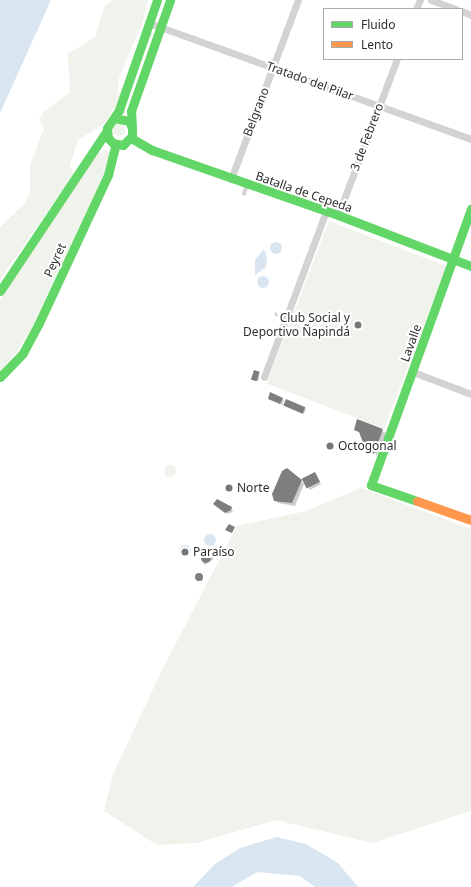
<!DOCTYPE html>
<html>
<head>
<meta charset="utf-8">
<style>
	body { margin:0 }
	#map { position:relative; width:471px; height:887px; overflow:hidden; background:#fff; font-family:"Noto Sans",sans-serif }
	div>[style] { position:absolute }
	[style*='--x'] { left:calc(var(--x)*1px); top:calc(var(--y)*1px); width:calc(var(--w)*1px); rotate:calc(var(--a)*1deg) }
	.green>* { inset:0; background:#f0f3ec; transform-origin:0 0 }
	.round { border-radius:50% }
	.water>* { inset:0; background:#d9e5f0 }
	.shadow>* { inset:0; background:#0003; transform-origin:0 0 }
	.building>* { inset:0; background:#7e7e7e; transform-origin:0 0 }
	.lane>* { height:3.5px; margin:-1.75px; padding:0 1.75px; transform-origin:1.75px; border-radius:1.75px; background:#d3d3d3 }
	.street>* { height:7px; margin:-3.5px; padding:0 3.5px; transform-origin:3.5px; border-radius:3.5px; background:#d3d3d3 }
	.fast>* { height:9px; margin:-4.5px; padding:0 4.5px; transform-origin:4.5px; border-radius:4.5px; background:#63d668 }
	.slow>* { height:9px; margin:-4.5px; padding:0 4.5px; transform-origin:4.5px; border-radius:4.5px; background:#ff974d }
	.dots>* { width:11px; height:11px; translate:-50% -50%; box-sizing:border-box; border:2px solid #fff; border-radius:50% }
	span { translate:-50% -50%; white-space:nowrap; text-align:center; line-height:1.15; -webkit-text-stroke:4px #fff; paint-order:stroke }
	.street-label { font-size:12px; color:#2e2e2e }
	.poi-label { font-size:12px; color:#2e2e2e }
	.right { translate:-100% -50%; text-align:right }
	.left { translate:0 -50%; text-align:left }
	.legend { position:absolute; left:323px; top:8px; width:140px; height:52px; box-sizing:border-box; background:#fff; border:1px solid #ababab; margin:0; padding:5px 7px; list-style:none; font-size:12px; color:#2e2e2e }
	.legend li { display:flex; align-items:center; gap:8px; height:20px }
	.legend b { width:20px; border:1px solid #ababab }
</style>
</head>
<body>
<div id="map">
	<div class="green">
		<div style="clip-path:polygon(114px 0,148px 0,143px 21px,119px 78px,116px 103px,105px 123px,78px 140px,70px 166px,74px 173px,0 280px,0 227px,24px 204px,30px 192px,30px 165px,44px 128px,39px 120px,43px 112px,70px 92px,68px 54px,95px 37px,105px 5px)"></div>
		<div style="left:150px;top:32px;width:4px;height:84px;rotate:27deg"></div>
		<div class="round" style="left:113px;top:124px;width:12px;height:12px"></div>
		<div style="clip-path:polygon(105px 150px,109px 151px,108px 166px,30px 330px,17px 352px,0 371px,0 300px,95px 154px)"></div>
		<div style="left:329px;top:221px;width:126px;height:174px;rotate:21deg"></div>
		<div class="round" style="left:164px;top:465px;width:12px;height:12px"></div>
		<div style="clip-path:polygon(361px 488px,471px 529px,471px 811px,372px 843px,276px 820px,197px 843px,157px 845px,104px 811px,113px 774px,163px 668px,237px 526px,306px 511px)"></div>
	</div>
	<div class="water">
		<div style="clip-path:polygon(0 0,51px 0,0 113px)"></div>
		<div class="round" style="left:270px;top:242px;width:12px;height:12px"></div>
		<div style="clip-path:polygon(264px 249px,267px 256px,266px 267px,255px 275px,255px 260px)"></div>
		<div class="round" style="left:257px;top:276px;width:12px;height:12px"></div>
		<div class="round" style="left:204px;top:534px;width:12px;height:12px"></div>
		<div class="round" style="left:179px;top:545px;width:12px;height:12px"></div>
		<div style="clip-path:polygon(277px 837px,306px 844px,338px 863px,358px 887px,315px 887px,300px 876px,257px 872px,232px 887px,193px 887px,215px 864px,240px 848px)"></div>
	</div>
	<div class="shadow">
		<div style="left:276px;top:312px;width:4px;height:2px;rotate:63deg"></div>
		<div style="clip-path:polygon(259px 373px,259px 381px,252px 379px)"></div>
		<div style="clip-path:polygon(269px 398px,282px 398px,284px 400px,282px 405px)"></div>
		<div style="clip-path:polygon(285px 405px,304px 407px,306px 409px,304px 414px)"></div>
		<div style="clip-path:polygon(358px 420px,386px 433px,377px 456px,362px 434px,355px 430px)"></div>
		<div style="clip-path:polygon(316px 475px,321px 484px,310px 490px,309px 488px)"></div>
		<div style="clip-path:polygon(301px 481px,304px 484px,295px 506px,278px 503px,275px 500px)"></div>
		<div style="clip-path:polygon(216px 505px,231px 508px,233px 512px,227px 514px)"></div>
		<div style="clip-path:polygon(208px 554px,214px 559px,204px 565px,202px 557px)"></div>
		<div style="left:197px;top:576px;width:5px;height:5px;rotate:-11deg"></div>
	</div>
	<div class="building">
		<div style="left:254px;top:370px;width:6px;height:10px;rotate:18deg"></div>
		<div style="clip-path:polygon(270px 392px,283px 398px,280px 404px,268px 399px)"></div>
		<div style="left:286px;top:399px;width:21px;height:7px;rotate:23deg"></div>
		<div style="clip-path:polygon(357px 419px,383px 429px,374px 454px,364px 445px,359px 432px,354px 430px)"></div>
		<div style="clip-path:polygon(287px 468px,302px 480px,292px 503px,274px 501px,272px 494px,282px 471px)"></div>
		<div style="left:315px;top:472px;width:11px;height:15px;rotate:63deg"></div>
		<div style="clip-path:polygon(217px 499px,232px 507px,231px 510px,225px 513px,213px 504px)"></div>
		<div style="clip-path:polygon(229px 524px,235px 527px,232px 533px,225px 530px)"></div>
		<div class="round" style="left:201px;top:553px;width:10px;height:10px"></div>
		<div class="round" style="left:195px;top:573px;width:8px;height:8px"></div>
	</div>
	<div class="lane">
		<div style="--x:244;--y:194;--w:9;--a:-72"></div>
	</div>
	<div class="street">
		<div style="--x:431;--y:0;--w:27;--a:20"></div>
		<div style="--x:416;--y:9;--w:10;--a:-66"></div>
		<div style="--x:462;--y:11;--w:10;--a:24"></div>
		<div style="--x:149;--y:23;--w:342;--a:19.8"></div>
		<div style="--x:231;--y:179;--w:191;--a:-69.5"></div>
		<div style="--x:338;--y:215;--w:167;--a:-69.3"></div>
		<div style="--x:413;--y:372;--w:62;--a:20.8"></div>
		<div style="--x:264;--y:377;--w:177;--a:-69.5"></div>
	</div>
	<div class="fast">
		<div style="--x:114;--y:118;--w:15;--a:11"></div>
		<div style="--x:129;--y:121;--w:8;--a:67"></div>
		<div style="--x:132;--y:128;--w:8;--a:90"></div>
		<div style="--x:132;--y:136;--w:13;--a:135"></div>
		<div style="--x:123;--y:145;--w:10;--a:-169"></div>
		<div style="--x:113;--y:143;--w:7;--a:-135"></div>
		<div style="--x:108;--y:138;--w:10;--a:-96"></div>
		<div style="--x:107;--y:128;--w:22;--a:-56"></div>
		<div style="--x:119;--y:110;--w:116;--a:-70.9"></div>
		<div style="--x:132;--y:128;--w:17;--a:-93"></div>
		<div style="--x:131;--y:111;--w:118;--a:-70.6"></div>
		<div style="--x:131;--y:138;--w:24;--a:30"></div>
		<div style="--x:152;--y:150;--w:197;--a:19.3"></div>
		<div style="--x:338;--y:215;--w:142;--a:21"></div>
		<div style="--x:0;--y:291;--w:191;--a:-56.3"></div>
		<div style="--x:0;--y:377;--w:33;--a:-46"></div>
		<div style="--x:23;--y:353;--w:32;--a:-62"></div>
		<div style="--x:38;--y:325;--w:166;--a:-65"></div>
		<div style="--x:108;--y:175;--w:32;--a:-76"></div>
		<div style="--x:417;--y:501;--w:49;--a:-160.8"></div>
		<div style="--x:371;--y:485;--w:294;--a:-70.1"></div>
	</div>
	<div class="slow">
		<div style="--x:417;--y:501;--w:57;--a:19.4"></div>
	</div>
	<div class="dots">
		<div style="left:358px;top:325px;background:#777"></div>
		<div style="left:330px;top:446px;background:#777"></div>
		<div style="left:229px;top:488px;background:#777"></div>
		<div style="left:185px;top:552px;background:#777"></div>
	</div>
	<div class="street-label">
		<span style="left:310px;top:81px;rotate:20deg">Tratado del Pilar</span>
		<span style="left:256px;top:112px;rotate:-69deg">Belgrano</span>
		<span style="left:367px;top:137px;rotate:-69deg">3 de Febrero</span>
		<span style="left:304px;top:192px;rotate:19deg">Batalla de Cepeda</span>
		<span style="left:55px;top:260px;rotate:-65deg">Peyret</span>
		<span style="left:411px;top:343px;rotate:-70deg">Lavalle</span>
	</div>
	<div class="poi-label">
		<span class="right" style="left:350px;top:325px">Club Social y<br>Deportivo Ñapindá</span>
		<span class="left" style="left:338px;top:446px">Octogonal</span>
		<span class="left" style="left:237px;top:488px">Norte</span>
		<span class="left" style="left:193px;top:552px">Paraíso</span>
	</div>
	<ul class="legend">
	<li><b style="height:5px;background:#63d668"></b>Fluido</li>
	<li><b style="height:5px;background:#ff974d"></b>Lento</li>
	</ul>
</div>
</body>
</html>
